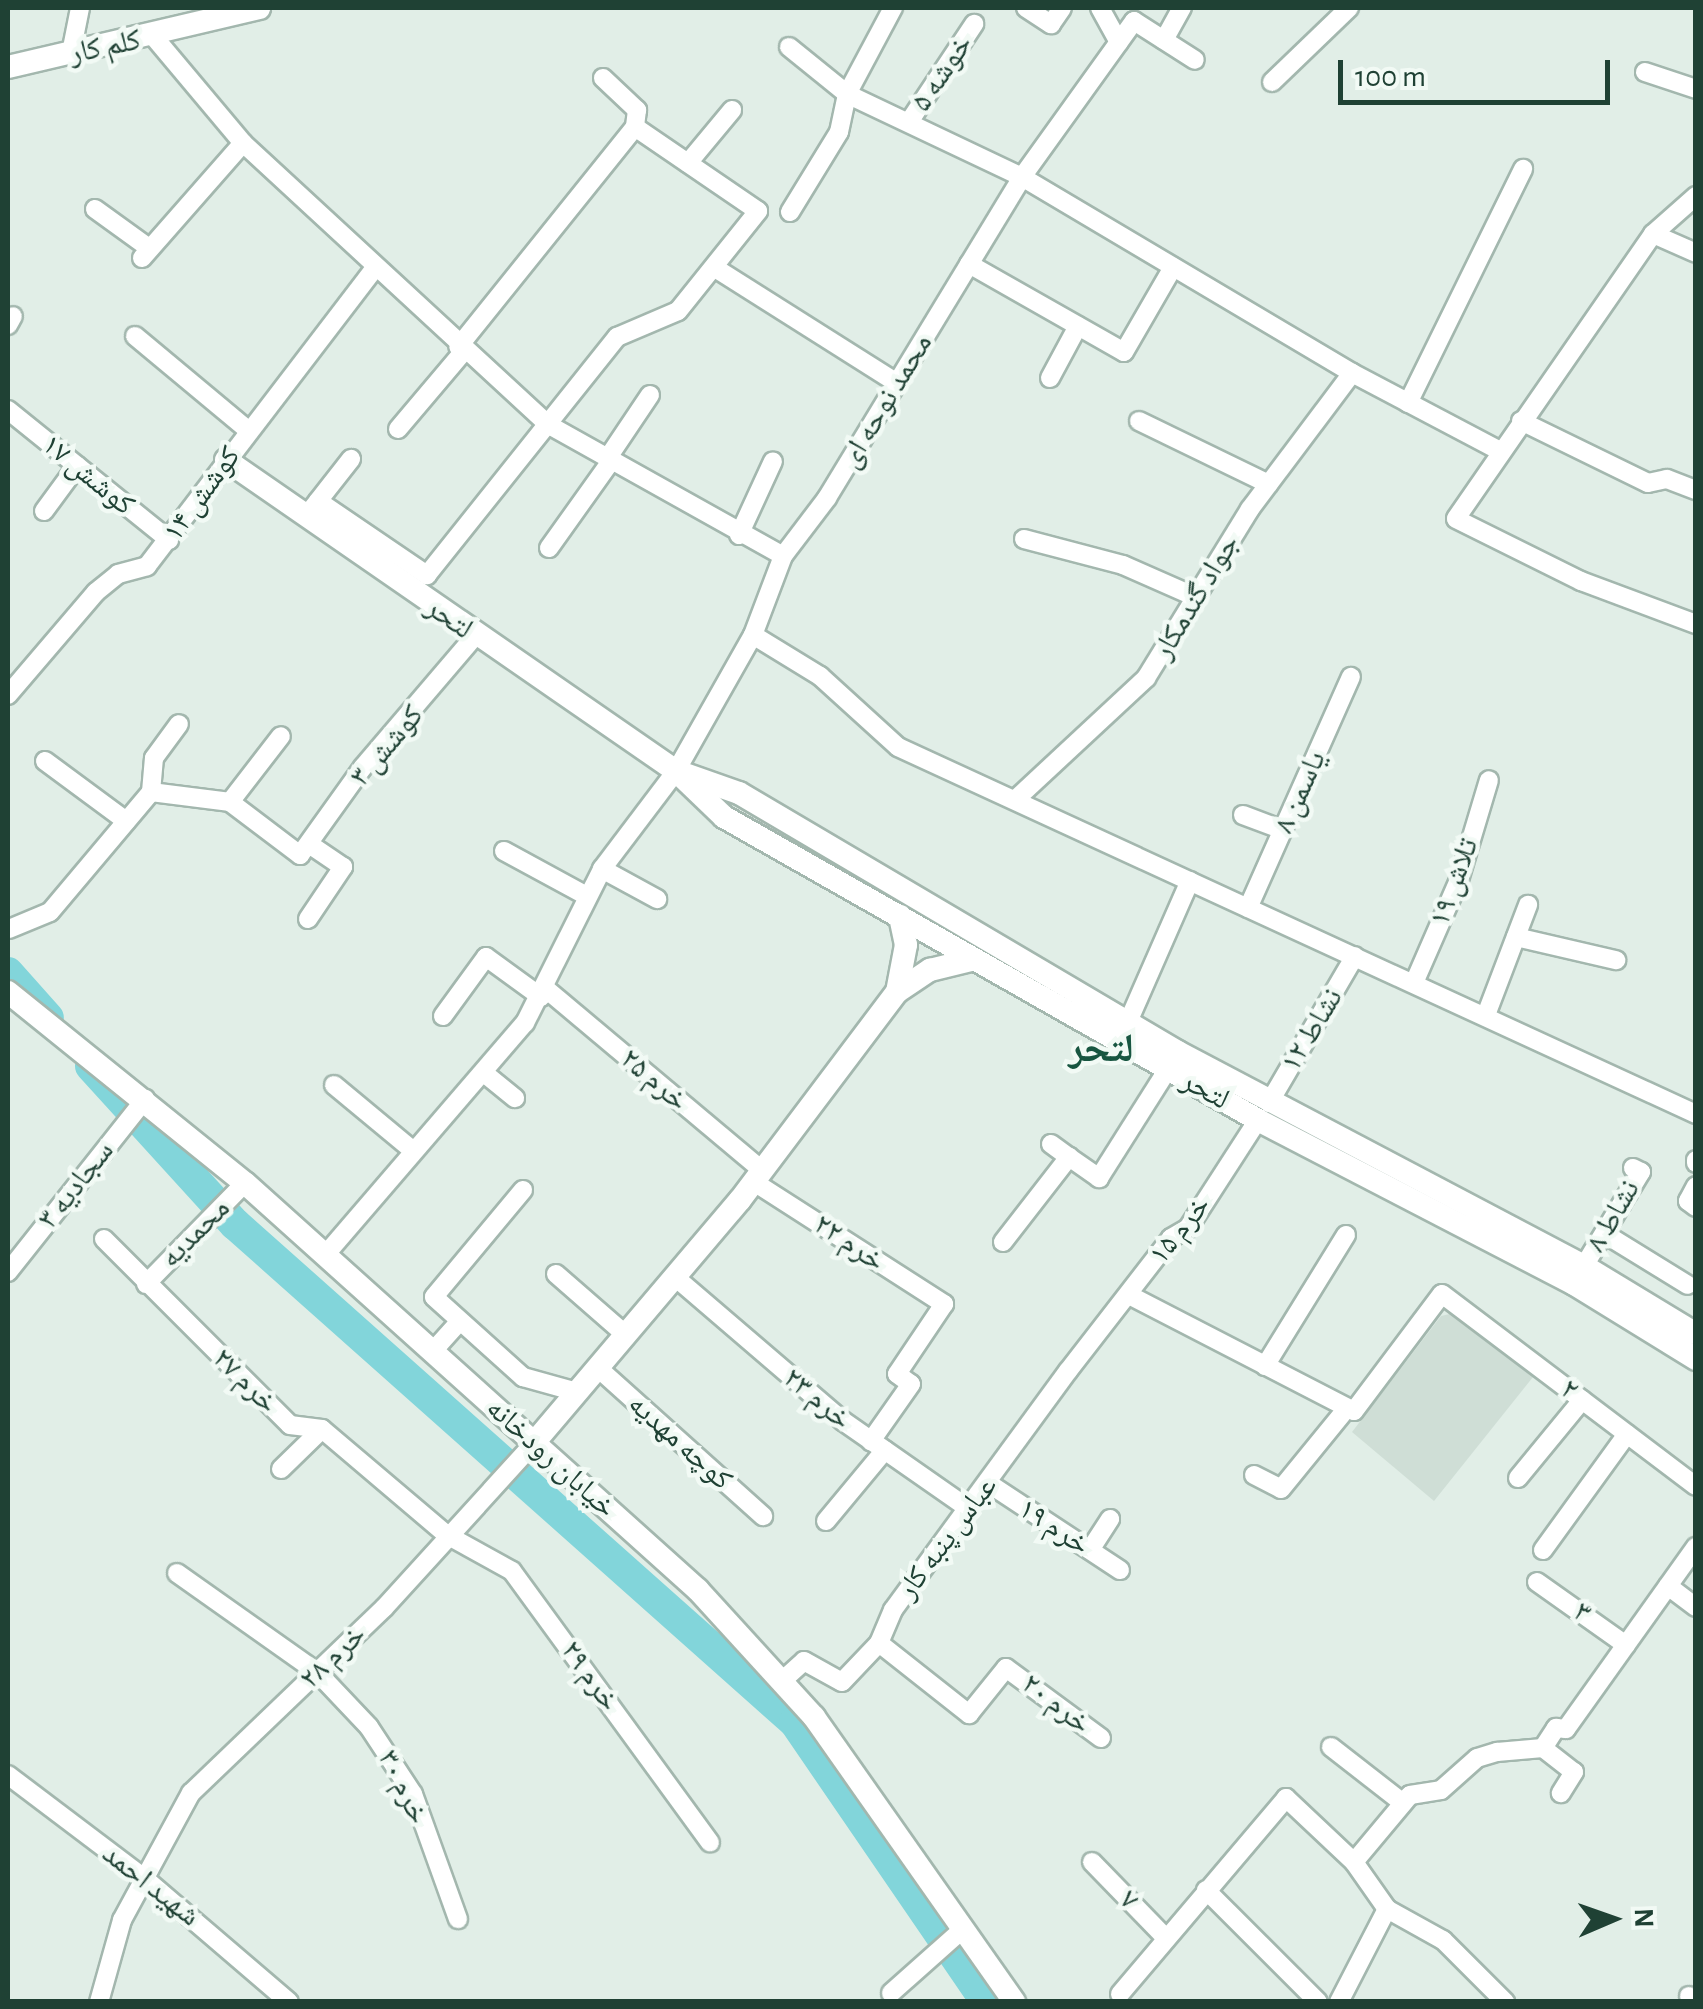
<!DOCTYPE html>
<html>
<head>
<meta charset="utf-8">
<style>
	body { margin:0 }
	#map { position:relative; width:1703px; height:2009px; overflow:hidden; background:#e1eee7; font-family:"Alegreya Sans","Noto Naskh Arabic",sans-serif }
	div>[style] { position:absolute }
	[style*='--x'] { left:calc(var(--x)*1px); top:calc(var(--y)*1px); width:calc(var(--w)*1px); rotate:calc(var(--a)*1deg) }
	.built>* { inset:0; background:#cfded6 }
	.river>* { height:32px; margin:-16px; padding:0 16px; transform-origin:16px; border-radius:16px; background:#82d5da }
	.roads { filter:drop-shadow(2px 0 #a3b7ae) drop-shadow(-2px 0 #a3b7ae) drop-shadow(0 2px #a3b7ae) drop-shadow(0 -2px #a3b7ae) }
	.minor>* { height:18px; margin:-9px; padding:0 9px; transform-origin:9px; border-radius:9px; background:#fff }
	.tertiary>* { height:22px; margin:-11px; padding:0 11px; transform-origin:11px; border-radius:11px; background:#fff }
	span { translate:-50% -50%; white-space:nowrap; text-align:center; line-height:1.15; -webkit-text-stroke:9px #f2faf5; paint-order:stroke }
	.street-label { font-size:30px; color:#1f4134 }
	.district-label { font-size:40px; color:#185641; font-weight:700 }
	.frame { position:absolute; inset:0; border:10px solid #1f4134; pointer-events:none }
	.north { position:absolute; left:1563px; top:1869px; width:100px; height:100px; -webkit-text-stroke:8px #f2faf5; paint-order:stroke; rotate:88deg; font-size:28px; font-weight:700; line-height:40px; text-align:center; color:#1f4134 }
	.north::after { content:''; display:block; margin:auto; width:35px; height:45px; background:#1f4134; clip-path:polygon(50% 0,100% 100%,50% 72%,0 100%) }
	.scale { position:absolute; left:1338px; top:60px; width:272px; height:45px; box-sizing:border-box; border:5px solid #1f4134; border-top:0; padding-left:12px; font-size:30px; line-height:35px; white-space:nowrap; color:#1f4134; -webkit-text-stroke:8px #f2faf5; paint-order:stroke }
</style>
</head>
<body>
<div id="map">
	<div class="built">
		<div style="clip-path:polygon(1454px 1313px,1533px 1377px,1434px 1501px,1352px 1432px,1441px 1316px)"></div>
	</div>
	<div class="river">
		<div style="--x:8;--y:973;--w:60;--a:48.4"></div>
		<div style="--x:91;--y:1066;--w:214;--a:47.7"></div>
		<div style="--x:235;--y:1224;--w:749;--a:41.65"></div>
		<div style="--x:795;--y:1722;--w:340;--a:55.6"></div>
	</div>
	<div class="roads">
		<div class="minor">
			<div style="--x:1026;--y:8;--w:30;--a:33"></div>
			<div style="--x:1051;--y:24;--w:19;--a:-55"></div>
			<div style="--x:1100;--y:8;--w:39;--a:61"></div>
			<div style="--x:154;--y:37;--w:138;--a:50"></div>
			<div style="--x:243;--y:143;--w:416;--a:42.7"></div>
			<div style="--x:549;--y:425;--w:268;--a:29.2"></div>
			<div style="--x:1164;--y:40;--w:37;--a:-61"></div>
			<div style="--x:789;--y:47;--w:75;--a:39"></div>
			<div style="--x:847;--y:94;--w:194;--a:25.4"></div>
			<div style="--x:1022;--y:177;--w:384;--a:30.7"></div>
			<div style="--x:1352;--y:373;--w:167;--a:27.8"></div>
			<div style="--x:71;--y:53;--w:46;--a:-78.7"></div>
			<div style="--x:1645;--y:72;--w:54;--a:18.4"></div>
			<div style="--x:603;--y:78;--w:47;--a:43.3"></div>
			<div style="--x:637;--y:110;--w:17;--a:97"></div>
			<div style="--x:1272;--y:82;--w:107;--a:-43.9"></div>
			<div style="--x:909;--y:122;--w:118;--a:-56.4"></div>
			<div style="--x:688;--y:163;--w:69;--a:-50.3"></div>
			<div style="--x:1696;--y:196;--w:57;--a:138.5"></div>
			<div style="--x:1653;--y:234;--w:346;--a:124.7"></div>
			<div style="--x:1456;--y:519;--w:140;--a:26.4"></div>
			<div style="--x:1581;--y:581;--w:123;--a:20.5"></div>
			<div style="--x:95;--y:209;--w:67;--a:35.8"></div>
			<div style="--x:790;--y:212;--w:94;--a:-58.5"></div>
			<div style="--x:839;--y:132;--w:39;--a:-78"></div>
			<div style="--x:847;--y:94;--w:98;--a:-61.9"></div>
			<div style="--x:1653;--y:234;--w:47;--a:23.8"></div>
			<div style="--x:142;--y:258;--w:153;--a:-48.7"></div>
			<div style="--x:969;--y:264;--w:178;--a:29.6"></div>
			<div style="--x:1124;--y:352;--w:98;--a:-60"></div>
			<div style="--x:715;--y:268;--w:215;--a:32.3"></div>
			<div style="--x:8;--y:325;--w:10;--a:-61"></div>
			<div style="--x:135;--y:336;--w:147;--a:39.8"></div>
			<div style="--x:1050;--y:378;--w:59;--a:-61.7"></div>
			<div style="--x:1408;--y:403;--w:261;--a:-63.8"></div>
			<div style="--x:8;--y:410;--w:207;--a:38.9"></div>
			<div style="--x:1139;--y:421;--w:144;--a:25.9"></div>
			<div style="--x:1521;--y:421;--w:141;--a:26"></div>
			<div style="--x:1648;--y:483;--w:19;--a:-12"></div>
			<div style="--x:1667;--y:479;--w:31;--a:21"></div>
			<div style="--x:398;--y:429;--w:102;--a:-49.8"></div>
			<div style="--x:607;--y:459;--w:77;--a:-56.1"></div>
			<div style="--x:318;--y:501;--w:132;--a:34.2"></div>
			<div style="--x:427;--y:575;--w:305;--a:-51.4"></div>
			<div style="--x:617;--y:337;--w:66;--a:-23.1"></div>
			<div style="--x:678;--y:311;--w:128;--a:-51.3"></div>
			<div style="--x:758;--y:211;--w:149;--a:-145.7"></div>
			<div style="--x:635;--y:127;--w:282;--a:128.8"></div>
			<div style="--x:311;--y:510;--w:65;--a:-51.9"></div>
			<div style="--x:44;--y:511;--w:56;--a:-53.7"></div>
			<div style="--x:739;--y:535;--w:81;--a:-65.3"></div>
			<div style="--x:1024;--y:539;--w:102;--a:14.7"></div>
			<div style="--x:1123;--y:565;--w:80;--a:23.7"></div>
			<div style="--x:549;--y:548;--w:107;--a:-54.5"></div>
			<div style="--x:753;--y:635;--w:79;--a:31.5"></div>
			<div style="--x:820;--y:676;--w:105;--a:42.3"></div>
			<div style="--x:898;--y:747;--w:878;--a:24.7"></div>
			<div style="--x:8;--y:695;--w:135;--a:-49.5"></div>
			<div style="--x:96;--y:592;--w:28;--a:-39"></div>
			<div style="--x:118;--y:574;--w:30;--a:-15"></div>
			<div style="--x:147;--y:566;--w:375;--a:-52.6"></div>
			<div style="--x:45;--y:761;--w:101;--a:36.5"></div>
			<div style="--x:151;--y:792;--w:34;--a:-85"></div>
			<div style="--x:154;--y:758;--w:42;--a:-53.7"></div>
			<div style="--x:1016;--y:799;--w:178;--a:-42.9"></div>
			<div style="--x:1146;--y:678;--w:198;--a:-58.4"></div>
			<div style="--x:1250;--y:509;--w:170;--a:-53.1"></div>
			<div style="--x:230;--y:802;--w:83;--a:-52.3"></div>
			<div style="--x:1243;--y:815;--w:43;--a:20.6"></div>
			<div style="--x:504;--y:851;--w:94;--a:28.5"></div>
			<div style="--x:602;--y:869;--w:63;--a:28.6"></div>
			<div style="--x:1248;--y:908;--w:253;--a:-66"></div>
			<div style="--x:308;--y:919;--w:63;--a:-56.1"></div>
			<div style="--x:343;--y:867;--w:41;--a:-145.9"></div>
			<div style="--x:9;--y:929;--w:44;--a:-22.5"></div>
			<div style="--x:50;--y:912;--w:157;--a:-49.9"></div>
			<div style="--x:151;--y:792;--w:80;--a:7.2"></div>
			<div style="--x:230;--y:802;--w:88;--a:37.1"></div>
			<div style="--x:300;--y:855;--w:108;--a:-54.4"></div>
			<div style="--x:363;--y:767;--w:171;--a:-49.5"></div>
			<div style="--x:1516;--y:937;--w:103;--a:13"></div>
			<div style="--x:1414;--y:983;--w:112;--a:-66.4"></div>
			<div style="--x:1459;--y:880;--w:104;--a:-73.3"></div>
			<div style="--x:546;--y:989;--w:283;--a:40"></div>
			<div style="--x:1486;--y:1015;--w:118;--a:-69.1"></div>
			<div style="--x:443;--y:1016;--w:73;--a:-53.9"></div>
			<div style="--x:486;--y:957;--w:68;--a:36"></div>
			<div style="--x:1128;--y:1022;--w:154;--a:-66.3"></div>
			<div style="--x:484;--y:1073;--w:40;--a:39"></div>
			<div style="--x:334;--y:1085;--w:100;--a:39.7"></div>
			<div style="--x:1269;--y:1103;--w:170;--a:-59.7"></div>
			<div style="--x:1051;--y:1144;--w:22;--a:36"></div>
			<div style="--x:1696;--y:1160;--w:3;--a:90"></div>
			<div style="--x:754;--y:1182;--w:226;--a:32.7"></div>
			<div style="--x:944;--y:1304;--w:84;--a:123.9"></div>
			<div style="--x:897;--y:1374;--w:17;--a:36"></div>
			<div style="--x:911;--y:1384;--w:70;--a:125.1"></div>
			<div style="--x:1696;--y:1186;--w:17;--a:118"></div>
			<div style="--x:1688;--y:1201;--w:10;--a:37"></div>
			<div style="--x:523;--y:1190;--w:139;--a:129.8"></div>
			<div style="--x:434;--y:1297;--w:120;--a:42"></div>
			<div style="--x:523;--y:1377;--w:56;--a:15.5"></div>
			<div style="--x:1605;--y:1234;--w:97;--a:31.6"></div>
			<div style="--x:104;--y:1239;--w:263;--a:45"></div>
			<div style="--x:290;--y:1425;--w:32;--a:7"></div>
			<div style="--x:322;--y:1429;--w:164;--a:40.3"></div>
			<div style="--x:447;--y:1535;--w:74;--a:29"></div>
			<div style="--x:512;--y:1571;--w:336;--a:53.9"></div>
			<div style="--x:1003;--y:1242;--w:108;--a:-52.2"></div>
			<div style="--x:1069;--y:1157;--w:37;--a:35"></div>
			<div style="--x:1099;--y:1178;--w:129;--a:-57.7"></div>
			<div style="--x:326;--y:1254;--w:305;--a:-49.3"></div>
			<div style="--x:525;--y:1023;--w:172;--a:-63.4"></div>
			<div style="--x:602;--y:869;--w:123;--a:-52.9"></div>
			<div style="--x:676;--y:771;--w:156;--a:-60.5"></div>
			<div style="--x:753;--y:635;--w:85;--a:-69.2"></div>
			<div style="--x:783;--y:556;--w:73;--a:-52.8"></div>
			<div style="--x:827;--y:498;--w:376;--a:-58.7"></div>
			<div style="--x:1022;--y:177;--w:192;--a:-54.3"></div>
			<div style="--x:1134;--y:21;--w:72;--a:32.6"></div>
			<div style="--x:1584;--y:1266;--w:110;--a:-58.8"></div>
			<div style="--x:1641;--y:1172;--w:9;--a:-153"></div>
			<div style="--x:8;--y:1272;--w:221;--a:-51.6"></div>
			<div style="--x:556;--y:1274;--w:93;--a:41.1"></div>
			<div style="--x:675;--y:1277;--w:221;--a:40.6"></div>
			<div style="--x:843;--y:1421;--w:154;--a:34.9"></div>
			<div style="--x:146;--y:1284;--w:141;--a:-45.6"></div>
			<div style="--x:1129;--y:1295;--w:253;--a:27.3"></div>
			<div style="--x:1354;--y:1411;--w:146;--a:-53.1"></div>
			<div style="--x:1442;--y:1294;--w:318;--a:37.1"></div>
			<div style="--x:433;--y:1351;--w:40;--a:-48"></div>
			<div style="--x:1265;--y:1366;--w:154;--a:-58.3"></div>
			<div style="--x:598;--y:1368;--w:222;--a:41.9"></div>
			<div style="--x:281;--y:1469;--w:57;--a:-44.3"></div>
			<div style="--x:1254;--y:1475;--w:30;--a:27"></div>
			<div style="--x:1281;--y:1489;--w:104;--a:-50.8"></div>
			<div style="--x:1518;--y:1478;--w:101;--a:-50.6"></div>
			<div style="--x:988;--y:1483;--w:158;--a:33.4"></div>
			<div style="--x:826;--y:1521;--w:92;--a:-50.3"></div>
			<div style="--x:1090;--y:1550;--w:37;--a:-57"></div>
			<div style="--x:1543;--y:1550;--w:143;--a:-54.1"></div>
			<div style="--x:177;--y:1573;--w:173;--a:35.3"></div>
			<div style="--x:318;--y:1673;--w:74;--a:46.6"></div>
			<div style="--x:369;--y:1727;--w:80;--a:56.7"></div>
			<div style="--x:413;--y:1794;--w:133;--a:70.2"></div>
			<div style="--x:1537;--y:1582;--w:109;--a:35.3"></div>
			<div style="--x:1668;--y:1586;--w:35;--a:37"></div>
			<div style="--x:879;--y:1643;--w:115;--a:38.3"></div>
			<div style="--x:969;--y:1714;--w:59;--a:-51.2"></div>
			<div style="--x:1006;--y:1668;--w:118;--a:36.4"></div>
			<div style="--x:783;--y:1680;--w:28;--a:-42"></div>
			<div style="--x:804;--y:1661;--w:43;--a:28.9"></div>
			<div style="--x:842;--y:1682;--w:54;--a:-46.5"></div>
			<div style="--x:879;--y:1643;--w:36;--a:-67"></div>
			<div style="--x:893;--y:1610;--w:296;--a:-53.8"></div>
			<div style="--x:1068;--y:1371;--w:168;--a:-52.2"></div>
			<div style="--x:1171;--y:1238;--w:20;--a:-30"></div>
			<div style="--x:1188;--y:1228;--w:129;--a:-57.1"></div>
			<div style="--x:1331;--y:1747;--w:91;--a:37.9"></div>
			<div style="--x:1543;--y:1748;--w:39;--a:38"></div>
			<div style="--x:1574;--y:1772;--w:25;--a:122"></div>
			<div style="--x:8;--y:1775;--w:169;--a:37.1"></div>
			<div style="--x:143;--y:1877;--w:192;--a:40.6"></div>
			<div style="--x:1092;--y:1862;--w:106;--a:45.8"></div>
			<div style="--x:1206;--y:1890;--w:158;--a:45"></div>
			<div style="--x:1387;--y:1909;--w:64;--a:29"></div>
			<div style="--x:1443;--y:1940;--w:88;--a:45"></div>
			<div style="--x:891;--y:1993;--w:96;--a:-41.6"></div>
			<div style="--x:1120;--y:1994;--w:257;--a:-49.7"></div>
			<div style="--x:1286;--y:1798;--w:93;--a:43.3"></div>
			<div style="--x:1689;--y:1996;--w:9;--a:36"></div>
			<div style="--x:99;--y:2002;--w:85;--a:-74.3"></div>
			<div style="--x:122;--y:1920;--w:145;--a:-61.5"></div>
			<div style="--x:191;--y:1793;--w:267;--a:-43.8"></div>
			<div style="--x:384;--y:1608;--w:222;--a:-47.7"></div>
			<div style="--x:1339;--y:2002;--w:105;--a:-62.7"></div>
			<div style="--x:1387;--y:1909;--w:57;--a:-125.1"></div>
			<div style="--x:1354;--y:1862;--w:87;--a:-50.1"></div>
			<div style="--x:1410;--y:1795;--w:31;--a:-9"></div>
			<div style="--x:1441;--y:1790;--w:48;--a:-41.6"></div>
			<div style="--x:1477;--y:1758;--w:21;--a:-17"></div>
			<div style="--x:1497;--y:1752;--w:46;--a:-5"></div>
			<div style="--x:1543;--y:1748;--w:24;--a:-57"></div>
			<div style="--x:1556;--y:1728;--w:10;--a:6"></div>
			<div style="--x:1566;--y:1729;--w:224;--a:-54.5"></div>
		</div>
		<div class="tertiary">
			<div style="--x:8;--y:67;--w:258;--a:-13.2"></div>
			<div style="--x:226;--y:460;--w:547;--a:34.65"></div>
			<div style="--x:676;--y:771;--w:66;--a:43.8"></div>
			<div style="--x:724;--y:817;--w:614;--a:29.57"></div>
			<div style="--x:1258;--y:1120;--w:356;--a:27.4"></div>
			<div style="--x:1574;--y:1284;--w:143;--a:31.6"></div>
			<div style="--x:685;--y:774;--w:57;--a:19.4"></div>
			<div style="--x:739;--y:793;--w:510;--a:30.54"></div>
			<div style="--x:1178;--y:1052;--w:459;--a:27.8"></div>
			<div style="--x:1584;--y:1266;--w:131;--a:31.3"></div>
			<div style="--x:8;--y:992;--w:304;--a:38.9"></div>
			<div style="--x:245;--y:1183;--w:609;--a:41.94"></div>
			<div style="--x:698;--y:1590;--w:172;--a:47.6"></div>
			<div style="--x:814;--y:1717;--w:348;--a:54.9"></div>
			<div style="--x:897;--y:992;--w:40;--a:-34"></div>
			<div style="--x:930;--y:970;--w:42;--a:-13.7"></div>
			<div style="--x:533;--y:1444;--w:320;--a:-49.7"></div>
			<div style="--x:740;--y:1200;--w:261;--a:-53"></div>
			<div style="--x:897;--y:992;--w:48;--a:-79.2"></div>
			<div style="--x:906;--y:945;--w:30;--a:-102"></div>
		</div>
	</div>
	<div class="street-label">
		<span style="left:105px;top:47px;rotate:-12deg">کلم کار</span>
		<span style="left:942px;top:73px;rotate:-56deg">خوشه ۵</span>
		<span style="left:886px;top:401px;rotate:-59deg">محمد نوحه ای</span>
		<span style="left:88px;top:475px;rotate:39deg">کوشش ۱۷</span>
		<span style="left:202px;top:494px;rotate:-54deg">کوشش ۱۴</span>
		<span style="left:1196px;top:597px;rotate:-59deg">جواد گندمکار</span>
		<span style="left:449px;top:618px;rotate:35deg">لتحر</span>
		<span style="left:387px;top:746px;rotate:-50deg">کوشش ۳</span>
		<span style="left:1300px;top:792px;rotate:-66deg">یاسمن ۸</span>
		<span style="left:1454px;top:882px;rotate:-70deg">تلاش ۱۹</span>
		<span style="left:1312px;top:1030px;rotate:-59deg">نشاط ۱۲</span>
		<span style="left:654px;top:1080px;rotate:40deg">خرم ۲۵</span>
		<span style="left:1205px;top:1090px;rotate:29deg">لتحر</span>
		<span style="left:76px;top:1185px;rotate:-52deg">سجادیه ۳</span>
		<span style="left:1613px;top:1216px;rotate:-60deg">نشاط ۸</span>
		<span style="left:1180px;top:1230px;rotate:-51deg">خرم ۱۵</span>
		<span style="left:195px;top:1233px;rotate:-45deg">محمدیه</span>
		<span style="left:849px;top:1243px;rotate:33deg">خرم ۲۲</span>
		<span style="left:245px;top:1381px;rotate:44deg">خرم ۲۷</span>
		<span style="left:1569px;top:1390px;rotate:37deg">۲</span>
		<span style="left:817px;top:1399px;rotate:39deg">خرم ۲۳</span>
		<span style="left:680px;top:1442px;rotate:42deg">کوچه مهدیه</span>
		<span style="left:551px;top:1458px;rotate:42deg">خیابان رودخانه</span>
		<span style="left:1054px;top:1527px;rotate:33deg">خرم ۱۹</span>
		<span style="left:947px;top:1538px;rotate:-53deg">عباس پنبه کار</span>
		<span style="left:1582px;top:1613px;rotate:35deg">۳</span>
		<span style="left:333px;top:1657px;rotate:-44deg">خرم ۲۸</span>
		<span style="left:590px;top:1676px;rotate:54deg">خرم ۲۹</span>
		<span style="left:1056px;top:1704px;rotate:37deg">خرم ۲۰</span>
		<span style="left:403px;top:1787px;rotate:63deg">خرم ۳۰</span>
		<span style="left:151px;top:1885px;rotate:38deg">شهید احمد</span>
		<span style="left:1129px;top:1900px;rotate:46deg">۷</span>
	</div>
	<div class="district-label">
		<span style="left:1101px;top:1049px">لتحر</span>
	</div>
	<div class="frame"></div>
	<div class="north">N</div>
	<div class="scale">100 m</div>
</div>
</body>
</html>
